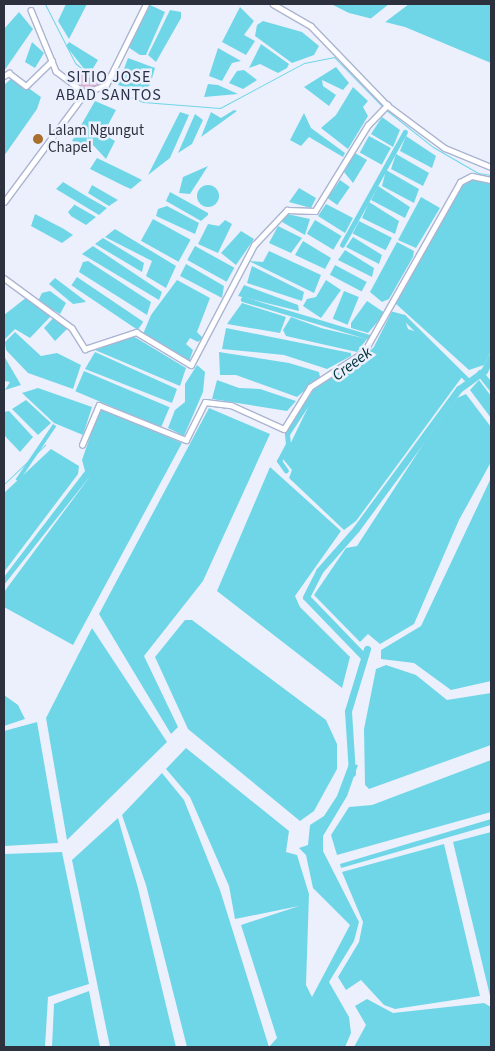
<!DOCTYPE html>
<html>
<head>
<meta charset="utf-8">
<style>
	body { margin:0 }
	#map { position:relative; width:495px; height:1051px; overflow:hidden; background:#ecf0fd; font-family:"Source Sans 3",sans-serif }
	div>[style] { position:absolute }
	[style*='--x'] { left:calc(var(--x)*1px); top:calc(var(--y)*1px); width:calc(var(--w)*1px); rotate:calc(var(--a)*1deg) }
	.green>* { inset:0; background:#dbaed1 }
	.water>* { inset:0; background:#6fd6e8; transform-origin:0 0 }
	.round { border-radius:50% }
	.pier>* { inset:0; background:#ecf0fd }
	.stream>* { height:1px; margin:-0.5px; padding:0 0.5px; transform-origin:0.5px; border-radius:0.5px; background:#6fd6e8 }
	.canal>* { height:4.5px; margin:-2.25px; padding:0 2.25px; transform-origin:2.25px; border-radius:2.25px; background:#6fd6e8 }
	.river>* { height:7px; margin:-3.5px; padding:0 3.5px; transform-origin:3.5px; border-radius:3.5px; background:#6fd6e8 }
	.roads { filter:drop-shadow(1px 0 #abb4d1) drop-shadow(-1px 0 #abb4d1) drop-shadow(0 1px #abb4d1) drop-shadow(0 -1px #abb4d1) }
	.minor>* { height:4.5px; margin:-2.25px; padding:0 2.25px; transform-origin:2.25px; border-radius:2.25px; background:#fff }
	.dots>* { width:14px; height:14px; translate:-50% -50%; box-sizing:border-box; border:2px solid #ecf0fd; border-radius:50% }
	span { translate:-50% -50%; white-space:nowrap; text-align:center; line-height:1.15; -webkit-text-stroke:5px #ecf0fd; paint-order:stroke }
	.poi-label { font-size:15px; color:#2d313d }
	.left { translate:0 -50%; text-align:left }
	.neighbourhood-label { font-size:16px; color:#2a3048; letter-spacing:1px }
	.water-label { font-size:16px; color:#00333b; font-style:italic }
	.frame { position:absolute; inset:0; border:5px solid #2d313d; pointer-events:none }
</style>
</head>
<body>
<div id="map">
	<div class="green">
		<div style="clip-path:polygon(77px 68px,101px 86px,86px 91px,68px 77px)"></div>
	</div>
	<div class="water">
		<div style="clip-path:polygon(66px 4px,87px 4px,69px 39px,58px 21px)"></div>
		<div style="clip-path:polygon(331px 4px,491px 4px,491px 63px,405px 27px,349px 13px)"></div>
		<div style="clip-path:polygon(150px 5px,165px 12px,146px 55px,140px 55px,128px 47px)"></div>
		<div style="clip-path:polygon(240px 7px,254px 21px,244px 35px,255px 41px,246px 55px,222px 42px)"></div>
		<div style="clip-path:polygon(170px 10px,181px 12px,181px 18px,156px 62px,148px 55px)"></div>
		<div style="clip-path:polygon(19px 12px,33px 29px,4px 71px,4px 29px)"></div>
		<div style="clip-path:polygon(263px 21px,302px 32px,319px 46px,314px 55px,292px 63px,255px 36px,257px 25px)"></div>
		<div style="clip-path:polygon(32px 42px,44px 53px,35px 68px,25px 62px)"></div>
		<div style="clip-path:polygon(69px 42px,98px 60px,89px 75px,66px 46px)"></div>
		<div style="clip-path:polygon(261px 44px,289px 64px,287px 68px,278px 73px,260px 64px,249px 68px)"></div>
		<div style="clip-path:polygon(218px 48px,241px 61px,232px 63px,222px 81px,209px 76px)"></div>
		<div style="clip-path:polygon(128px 58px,155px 68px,150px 85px,141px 92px,118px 85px)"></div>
		<div style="clip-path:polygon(336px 67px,349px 83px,343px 90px,322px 80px,323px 86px,336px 95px,329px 106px,304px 87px)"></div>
		<div style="clip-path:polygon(244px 70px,257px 80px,243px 89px,229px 83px,237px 71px)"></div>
		<div style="clip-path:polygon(13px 77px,41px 97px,37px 109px,4px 156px,4px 85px)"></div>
		<div style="clip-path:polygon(208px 84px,218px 85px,238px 94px,204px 97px)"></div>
		<div style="clip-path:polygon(353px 87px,368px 101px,363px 107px,368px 116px,348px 149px,321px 128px,336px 115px)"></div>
		<div style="clip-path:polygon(95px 101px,116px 110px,103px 134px,115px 141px,106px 159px,93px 145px,88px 149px,72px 141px)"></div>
		<div style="clip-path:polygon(234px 110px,237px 111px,201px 137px,211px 112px,221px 118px)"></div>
		<div style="clip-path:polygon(180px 112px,189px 115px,170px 158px,148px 175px)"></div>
		<div style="clip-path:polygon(304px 113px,311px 128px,345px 153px,343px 157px,309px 137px,301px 146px,290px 140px)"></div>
		<div style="clip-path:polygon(195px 114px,203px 120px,192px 144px,178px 153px)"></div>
		<div style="clip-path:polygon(382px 117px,400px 130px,393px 147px,371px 134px)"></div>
		<div style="left:369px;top:136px;width:25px;height:19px;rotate:29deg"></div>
		<div style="clip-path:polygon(406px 136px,436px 156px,432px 168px,400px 151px)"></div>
		<div style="clip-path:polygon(355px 153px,367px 160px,353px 183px,344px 172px)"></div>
		<div style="clip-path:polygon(396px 154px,429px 173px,423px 186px,391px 169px)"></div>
		<div style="clip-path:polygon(97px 158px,128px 173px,142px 180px,131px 189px,124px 186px,90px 169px)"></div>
		<div style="clip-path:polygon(208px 166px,190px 194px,179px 193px,183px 177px)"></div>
		<div style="clip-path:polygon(386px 170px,419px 189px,414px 203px,382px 186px)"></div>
		<div style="clip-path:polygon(473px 177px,491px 184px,491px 351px,484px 365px,469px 370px,395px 303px,462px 183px)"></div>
		<div style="left:340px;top:180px;width:12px;height:22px;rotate:35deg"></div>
		<div style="clip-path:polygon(63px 182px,86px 196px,107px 208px,99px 215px,56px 189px)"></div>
		<div class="round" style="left:197px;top:185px;width:22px;height:22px"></div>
		<div style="clip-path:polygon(92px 185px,118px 200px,109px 206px,88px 193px)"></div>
		<div style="clip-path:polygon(378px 186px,410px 207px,405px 218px,371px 200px)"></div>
		<div style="clip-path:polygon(299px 188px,316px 198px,311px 208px,289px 202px)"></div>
		<div style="clip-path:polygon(170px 192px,208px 213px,208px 215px,201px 221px,166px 201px)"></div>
		<div style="clip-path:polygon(421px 197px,440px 208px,416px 248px,398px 240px)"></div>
		<div style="clip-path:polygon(369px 202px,399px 221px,395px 234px,362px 218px)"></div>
		<div style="clip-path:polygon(75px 204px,75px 205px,96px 217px,86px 225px,71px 216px,68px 212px)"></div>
		<div style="clip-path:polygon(326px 204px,353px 218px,345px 233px,318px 216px)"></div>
		<div style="clip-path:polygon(167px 206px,199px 223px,195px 234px,156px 216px,158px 209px)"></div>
		<div style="clip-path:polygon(35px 214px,64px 229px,73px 235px,62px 243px,31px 226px)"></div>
		<div style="clip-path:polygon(287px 214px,310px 219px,305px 235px,282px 222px)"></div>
		<div style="left:153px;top:219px;width:43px;height:25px;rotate:29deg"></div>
		<div style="clip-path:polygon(225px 220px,232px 224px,218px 253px,198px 244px,208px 224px,219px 226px)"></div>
		<div style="left:315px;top:220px;width:31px;height:16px;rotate:31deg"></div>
		<div style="left:359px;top:221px;width:37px;height:14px;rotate:27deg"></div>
		<div style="clip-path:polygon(278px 226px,302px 238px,291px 253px,269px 243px)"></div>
		<div style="clip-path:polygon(115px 229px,176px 266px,166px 288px,146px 276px,152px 261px,105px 237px)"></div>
		<div style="clip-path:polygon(241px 231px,254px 239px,236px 265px,221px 253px)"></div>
		<div style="clip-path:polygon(353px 237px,382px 255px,379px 264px,346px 247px)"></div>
		<div style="clip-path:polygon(103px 238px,144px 263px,142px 272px,95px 244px)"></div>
		<div style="clip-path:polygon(303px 241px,331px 258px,325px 269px,295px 255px)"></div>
		<div style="clip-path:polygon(397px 242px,414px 251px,413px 257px,389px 299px,382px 302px,370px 292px)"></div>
		<div style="clip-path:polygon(93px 246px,162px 292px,159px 300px,82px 254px)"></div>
		<div style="left:195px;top:246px;width:45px;height:16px;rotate:29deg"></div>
		<div style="clip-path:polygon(345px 250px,374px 268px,372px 277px,338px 260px)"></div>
		<div style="clip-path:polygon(269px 251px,321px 275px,314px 293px,249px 261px,263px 262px)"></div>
		<div style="clip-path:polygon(88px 261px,151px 302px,147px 315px,79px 272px,83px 262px)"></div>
		<div style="clip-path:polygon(186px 264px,224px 286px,222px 298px,180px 276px)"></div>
		<div style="left:335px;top:265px;width:36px;height:11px;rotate:28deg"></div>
		<div style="clip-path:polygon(252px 266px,304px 292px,302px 301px,247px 283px)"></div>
		<div style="left:77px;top:277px;width:80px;height:10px;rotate:34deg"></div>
		<div style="clip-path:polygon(55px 278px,84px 300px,86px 302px,73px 304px,49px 284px)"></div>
		<div style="clip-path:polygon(177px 280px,210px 298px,197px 332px,203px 338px,198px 342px,190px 338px,186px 344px,193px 350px,189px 362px,143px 334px,151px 315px)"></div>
		<div style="clip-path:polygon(326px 280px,341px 290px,321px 318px,303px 306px,307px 299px,316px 297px)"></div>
		<div style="clip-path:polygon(244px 285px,298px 305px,299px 311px,238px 296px)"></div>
		<div style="clip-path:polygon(50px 291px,66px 303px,60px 314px,38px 301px,42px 293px)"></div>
		<div style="left:344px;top:291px;width:16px;height:30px;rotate:22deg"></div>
		<div style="clip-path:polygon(27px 297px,51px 316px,30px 338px,15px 329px,4px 340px,4px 315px)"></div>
		<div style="clip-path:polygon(367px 301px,385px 313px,368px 333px,351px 328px,351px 323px)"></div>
		<div style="clip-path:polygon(242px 303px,286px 317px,280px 333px,227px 324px)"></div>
		<div style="clip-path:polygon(55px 316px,68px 328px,55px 341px,44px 328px)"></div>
		<div style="clip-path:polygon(291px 317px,321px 328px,367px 339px,357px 352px,286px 336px,283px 330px)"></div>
		<div style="clip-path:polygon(394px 317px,405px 320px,408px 329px,417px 332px,462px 377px,356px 521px,344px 530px,289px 478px,292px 470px,283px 459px,314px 395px,377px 350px)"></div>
		<div style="clip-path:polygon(226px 328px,351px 353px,351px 356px,327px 369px,284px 355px,222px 349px)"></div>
		<div style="clip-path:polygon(15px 332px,41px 356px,57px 353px,81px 365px,73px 389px,28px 373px,6px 350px,5px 342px)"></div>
		<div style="clip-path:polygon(133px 336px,186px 368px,180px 386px,95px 350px)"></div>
		<div style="clip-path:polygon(95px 352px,177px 389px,172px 403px,85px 369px)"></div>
		<div style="clip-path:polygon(219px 352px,289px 363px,319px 372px,320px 377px,297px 397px,236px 375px,220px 375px)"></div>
		<div style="clip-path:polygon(4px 356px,21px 385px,5px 390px,10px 382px,4px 381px)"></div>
		<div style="clip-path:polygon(197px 365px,205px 372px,203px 392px,184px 436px,168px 428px,175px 410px,185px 402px,185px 384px)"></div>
		<div style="left:84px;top:371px;width:93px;height:22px;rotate:23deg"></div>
		<div style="clip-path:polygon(217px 380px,239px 388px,260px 389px,296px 401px,287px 411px,212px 399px)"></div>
		<div style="clip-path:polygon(479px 380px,491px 396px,491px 418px,470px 390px)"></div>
		<div style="clip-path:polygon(38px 388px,92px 407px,83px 435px,54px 423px,22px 393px)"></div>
		<div style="clip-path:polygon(466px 394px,491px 427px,491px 462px,459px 520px,414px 624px,380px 644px,368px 634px,360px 642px,314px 595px,346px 548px,357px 546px,424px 443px,457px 398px)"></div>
		<div style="clip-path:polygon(26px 400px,51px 423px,38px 435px,12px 409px)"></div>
		<div style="clip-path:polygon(100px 408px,182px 443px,73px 645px,4px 607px,4px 592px,91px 475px,4px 585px,4px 577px,85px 471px,82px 460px)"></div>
		<div style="clip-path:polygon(209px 408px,270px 434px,203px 581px,144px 656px,178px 727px,171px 734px,99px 614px)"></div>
		<div style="clip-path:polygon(9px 411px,33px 437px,20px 452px,4px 435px,4px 412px)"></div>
		<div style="left:53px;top:424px;width:4px;height:67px;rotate:34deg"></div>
		<div style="clip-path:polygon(51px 449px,79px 466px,78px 474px,4px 572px,4px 493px)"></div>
		<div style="clip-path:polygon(270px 467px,341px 531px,295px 596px,300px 607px,350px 657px,342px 688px,217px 591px)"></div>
		<div style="clip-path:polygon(491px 478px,491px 681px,451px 690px,414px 663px,381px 659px,381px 650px,421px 626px)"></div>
		<div style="clip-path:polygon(185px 620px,192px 620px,326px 720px,337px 744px,337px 769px,314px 811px,300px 821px,188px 729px,155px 657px)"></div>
		<div style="clip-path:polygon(92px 628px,167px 742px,67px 840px,46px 718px)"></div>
		<div style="clip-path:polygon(386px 665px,416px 675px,447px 700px,491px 693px,491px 745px,369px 789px,365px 785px,364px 729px,376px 669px)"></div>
		<div style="clip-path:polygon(4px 695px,18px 705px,25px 719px,4px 726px)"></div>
		<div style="clip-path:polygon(37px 722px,58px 843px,4px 846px,4px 731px)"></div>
		<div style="clip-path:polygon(186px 748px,289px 831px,286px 852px,297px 855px,309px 894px,306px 985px,312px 997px,350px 925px,313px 888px,306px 855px,299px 848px,308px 845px,310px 825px,324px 816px,337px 796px,349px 764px,358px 765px,347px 796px,323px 836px,323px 851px,359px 922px,354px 941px,329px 982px,349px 1017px,351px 1033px,345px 1047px,187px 1047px,146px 885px,122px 815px,162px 773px,184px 800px,220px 890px,269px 1047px,277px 1038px,241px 925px,299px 906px,235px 919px,229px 886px,190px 797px,166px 769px)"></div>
		<div style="clip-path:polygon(491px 760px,491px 812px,337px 855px,331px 835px,349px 807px,372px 805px)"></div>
		<div style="clip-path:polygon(118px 818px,138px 888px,176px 1047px,110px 1047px,72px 860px)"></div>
		<div style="clip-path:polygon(491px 819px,491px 825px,341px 868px,340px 864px)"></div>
		<div style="clip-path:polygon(491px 832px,491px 1000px,453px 842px)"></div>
		<div style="clip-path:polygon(444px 844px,480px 996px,395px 1009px,384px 1005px,361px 980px,346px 990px,338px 977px,359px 942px,363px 922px,342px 872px)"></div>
		<div style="clip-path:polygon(62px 852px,89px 984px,48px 997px,45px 1047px,4px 1047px,4px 854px)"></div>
		<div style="clip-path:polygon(89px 991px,100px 1047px,52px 1047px,54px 1004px)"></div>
		<div style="clip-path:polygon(367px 999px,393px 1013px,484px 1003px,491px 1007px,491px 1047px,354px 1047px,366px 1025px,355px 1006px)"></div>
	</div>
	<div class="pier">
		<div style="clip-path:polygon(389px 4px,409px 4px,384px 23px,369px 20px)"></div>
	</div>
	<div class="stream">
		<div style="--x:45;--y:4;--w:66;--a:63"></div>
		<div style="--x:75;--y:63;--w:35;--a:39"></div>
		<div style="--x:105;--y:87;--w:41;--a:21.5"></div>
		<div style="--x:143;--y:102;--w:77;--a:4.5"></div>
		<div style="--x:220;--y:108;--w:95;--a:-28.2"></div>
		<div style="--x:304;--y:63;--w:31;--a:-11"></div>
		<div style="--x:334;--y:57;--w:69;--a:45.6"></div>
		<div style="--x:385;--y:109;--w:61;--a:38.4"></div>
		<div style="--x:433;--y:147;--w:52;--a:30"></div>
		<div style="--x:478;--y:173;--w:13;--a:9"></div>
		<div style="--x:4;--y:484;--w:57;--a:-43.6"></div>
	</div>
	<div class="canal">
		<div style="--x:342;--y:245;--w:129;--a:-60.9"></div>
		<div style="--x:243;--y:299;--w:133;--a:16.7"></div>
		<div style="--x:286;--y:471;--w:12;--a:-125"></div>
		<div style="--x:279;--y:461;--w:19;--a:-62"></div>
		<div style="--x:288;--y:444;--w:10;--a:-96"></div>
		<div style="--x:287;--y:434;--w:51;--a:-56.9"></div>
		<div style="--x:315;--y:391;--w:73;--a:-35"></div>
		<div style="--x:375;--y:349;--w:39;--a:-63"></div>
		<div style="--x:393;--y:314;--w:11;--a:15"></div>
		<div style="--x:404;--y:317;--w:91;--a:44.6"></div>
	</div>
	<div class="river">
		<div style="--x:480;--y:373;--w:18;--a:52"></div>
		<div style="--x:364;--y:657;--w:83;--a:-134"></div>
		<div style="--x:306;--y:597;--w:29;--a:-63"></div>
		<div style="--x:319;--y:571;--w:56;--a:-48.6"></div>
		<div style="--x:356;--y:529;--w:174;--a:-53.7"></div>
		<div style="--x:459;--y:389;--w:31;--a:-36"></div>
		<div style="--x:484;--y:371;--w:16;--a:-63"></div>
		<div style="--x:352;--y:773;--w:62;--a:-93.7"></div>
		<div style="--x:348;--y:711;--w:65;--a:-73"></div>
	</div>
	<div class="roads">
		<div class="minor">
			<div style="--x:273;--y:4;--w:44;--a:30.1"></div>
			<div style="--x:311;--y:26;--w:110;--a:46.1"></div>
			<div style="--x:387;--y:105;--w:72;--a:36.6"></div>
			<div style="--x:445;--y:148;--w:50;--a:22.4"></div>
			<div style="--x:31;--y:10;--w:55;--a:67.6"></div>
			<div style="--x:4;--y:76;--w:6;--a:-31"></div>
			<div style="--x:9;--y:73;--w:21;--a:37"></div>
			<div style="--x:26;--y:86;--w:36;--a:-44"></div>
			<div style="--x:52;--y:61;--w:11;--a:68"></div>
			<div style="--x:56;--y:71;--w:36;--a:37"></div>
			<div style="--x:4;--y:202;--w:136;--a:-53.4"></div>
			<div style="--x:85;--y:93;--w:22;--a:-21"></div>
			<div style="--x:106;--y:85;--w:90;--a:-63.7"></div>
			<div style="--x:4;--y:278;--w:84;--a:36.3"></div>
			<div style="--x:72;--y:328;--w:25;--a:58"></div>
			<div style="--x:85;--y:349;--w:54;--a:-18.4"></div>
			<div style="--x:136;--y:332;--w:64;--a:31"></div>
			<div style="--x:191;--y:365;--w:136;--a:-62.3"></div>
			<div style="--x:254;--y:245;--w:48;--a:-46.7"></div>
			<div style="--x:287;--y:210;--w:28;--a:2"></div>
			<div style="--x:315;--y:211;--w:101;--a:-58.4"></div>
			<div style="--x:368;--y:125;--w:28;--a:-46"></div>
			<div style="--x:82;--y:445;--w:43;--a:-67"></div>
			<div style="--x:99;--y:405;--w:94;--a:21.9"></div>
			<div style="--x:186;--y:440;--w:42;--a:-63.4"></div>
			<div style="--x:205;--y:402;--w:26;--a:7"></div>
			<div style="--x:231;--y:405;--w:58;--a:24.4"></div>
			<div style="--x:284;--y:429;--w:49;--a:-58.2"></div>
			<div style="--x:310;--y:387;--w:64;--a:-32.9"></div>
			<div style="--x:364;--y:352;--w:195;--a:-60.5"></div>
			<div style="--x:460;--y:182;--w:13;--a:-27"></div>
			<div style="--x:472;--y:176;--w:19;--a:12"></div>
		</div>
	</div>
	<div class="dots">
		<div style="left:38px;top:139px;background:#a86f2d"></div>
	</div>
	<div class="poi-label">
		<span class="left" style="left:48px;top:139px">Lalam Ngungut<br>Chapel</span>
	</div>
	<div class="neighbourhood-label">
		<span style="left:109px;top:86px">SITIO JOSE<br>ABAD SANTOS</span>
	</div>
	<div class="water-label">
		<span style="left:352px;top:364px;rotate:-37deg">Creeek</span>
	</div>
	<div class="frame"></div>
</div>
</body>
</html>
